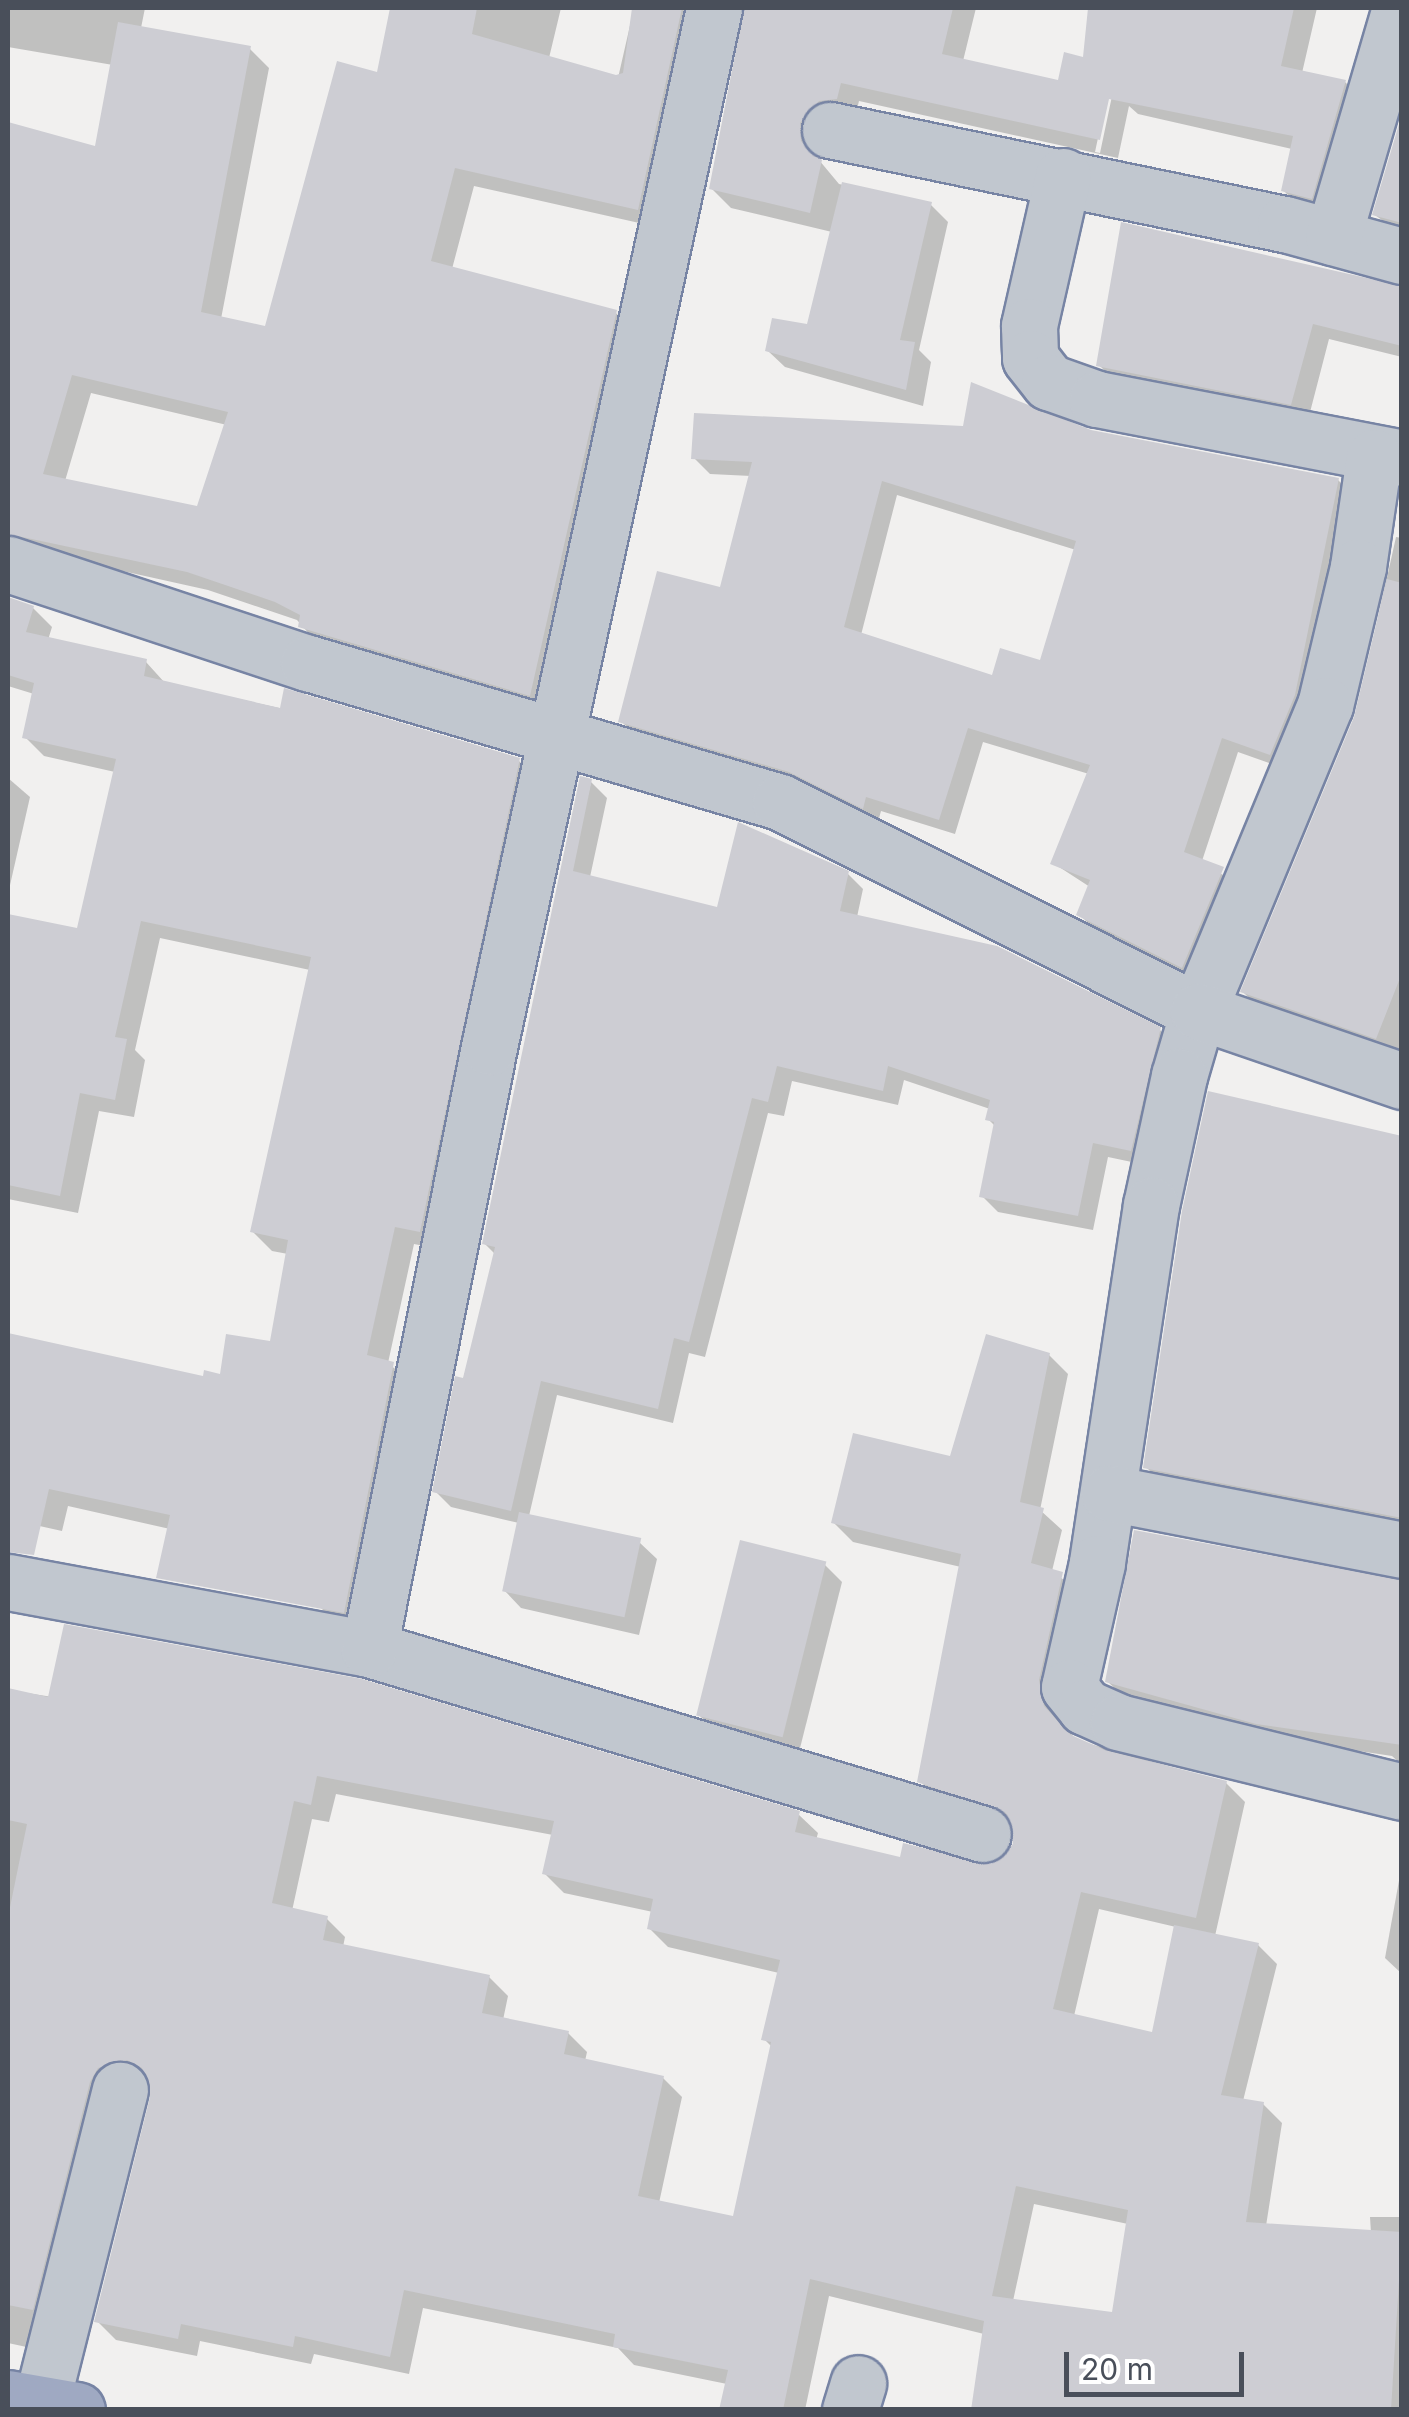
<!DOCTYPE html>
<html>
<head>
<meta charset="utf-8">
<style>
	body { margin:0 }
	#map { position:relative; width:1409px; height:2417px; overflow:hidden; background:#f1f0ef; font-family:Inter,sans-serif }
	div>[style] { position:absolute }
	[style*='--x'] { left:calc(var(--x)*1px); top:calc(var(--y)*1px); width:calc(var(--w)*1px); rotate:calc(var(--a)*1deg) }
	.shadow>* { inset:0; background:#0003 }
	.building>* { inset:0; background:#cdcdd3; transform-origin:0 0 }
	.roads { filter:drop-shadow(2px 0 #7784a4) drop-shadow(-2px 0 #7784a4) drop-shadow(0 2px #7784a4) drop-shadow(0 -2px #7784a4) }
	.minor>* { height:55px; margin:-27.5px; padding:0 27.5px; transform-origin:27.5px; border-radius:27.5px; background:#c1c7cf }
	.trunk>* { height:55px; margin:-27.5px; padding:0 27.5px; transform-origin:27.5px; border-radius:27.5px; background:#9fa9c2 }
	span { translate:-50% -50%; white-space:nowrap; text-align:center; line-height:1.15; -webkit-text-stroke:8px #fff; paint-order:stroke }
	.frame { position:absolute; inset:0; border:10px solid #494f5a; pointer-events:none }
	.scale { position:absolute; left:1064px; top:2352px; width:180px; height:45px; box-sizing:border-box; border:5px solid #494f5a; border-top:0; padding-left:12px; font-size:30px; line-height:35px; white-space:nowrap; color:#494f5a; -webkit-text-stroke:8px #fff; paint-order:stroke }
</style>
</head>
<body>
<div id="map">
	<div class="shadow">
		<div style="clip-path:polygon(evenodd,8px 8px,145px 8px,141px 28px,250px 49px,269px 68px,221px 319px,267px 329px,379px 75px,393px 8px,561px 8px,549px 58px,618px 78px,634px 8px,709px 8px,657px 227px,474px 186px,452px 269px,615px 312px,634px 332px,549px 713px,319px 645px,297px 620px,208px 590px,37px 552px,8px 559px,8px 125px,97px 149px,113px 65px,8px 47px,8px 8px,91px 393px,227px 425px,199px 509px,65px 481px,91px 393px)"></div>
		<div style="clip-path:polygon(evenodd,745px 8px,976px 8px,963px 61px,1060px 83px,1123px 75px,1138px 8px,1317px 8px,1302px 73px,1345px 82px,1364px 101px,1330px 216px,1302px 209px,1283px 190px,1292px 149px,1138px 114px,1129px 106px,1118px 158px,859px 101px,855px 118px,818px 142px,819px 160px,839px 184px,930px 204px,948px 222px,919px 350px,931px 362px,923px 406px,785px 367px,767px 350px,809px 327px,832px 232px,731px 208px,712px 189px,745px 8px,1111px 77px,1116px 77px,1100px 153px,1095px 152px,1111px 77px)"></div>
		<div style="clip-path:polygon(1402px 123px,1402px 235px,1375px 215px)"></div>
		<div style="clip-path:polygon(1402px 287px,1402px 357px,1329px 339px,1308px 420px,1115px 381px,1099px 365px)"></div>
		<div style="clip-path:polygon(evenodd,1090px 432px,1338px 480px,1354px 496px,1286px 769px,1238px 752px,1202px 861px,1238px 885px,1198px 982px,1095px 930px,1079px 914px,1090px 887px,1053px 863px,1089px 774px,983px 742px,955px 834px,881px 811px,878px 822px,637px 737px,621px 721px,722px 590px,751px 476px,710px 474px,694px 458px,1090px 432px,897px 495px,1076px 550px,1041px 663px,994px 678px,861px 635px,897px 495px)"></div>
		<div style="clip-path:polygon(1396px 537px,1402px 538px,1402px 1057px,1259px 1008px,1243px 992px,1356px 717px)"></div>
		<div style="clip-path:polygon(8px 599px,33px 608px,52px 627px,48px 640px,146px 662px,165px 683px,518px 760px,537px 779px,439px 1249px,414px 1244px,388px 1363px,412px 1383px,363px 1630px,339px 1626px,320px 1607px,170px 1529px,68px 1506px,62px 1531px,8px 1519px,8px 1336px,204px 1379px,222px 1377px,272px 1343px,288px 1254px,272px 1251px,253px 1232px,310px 970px,160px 938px,135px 1050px,145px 1060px,134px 1117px,99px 1111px,78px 1213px,8px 1199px,8px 917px,79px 931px,115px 772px,44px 756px,25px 737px,34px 694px,8px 686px)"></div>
		<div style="clip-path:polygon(8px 778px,30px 797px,8px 894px)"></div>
		<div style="clip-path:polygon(591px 782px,607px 798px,590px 877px,719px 910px,847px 873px,863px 889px,857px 917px,1159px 1029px,1175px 1045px,1146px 1165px,1108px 1157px,1093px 1230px,998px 1212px,982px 1196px,996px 1127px,988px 1119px,990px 1109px,904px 1080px,898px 1105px,792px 1081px,784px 1116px,768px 1113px,705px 1357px,689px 1353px,673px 1423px,557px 1395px,529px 1516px,639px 1542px,657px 1559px,639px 1635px,521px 1608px,504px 1590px,519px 1523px,451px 1507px,435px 1491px,495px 1254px,484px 1243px)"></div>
		<div style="clip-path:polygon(1402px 1139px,1402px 1530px,1162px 1483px,1146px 1467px)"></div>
		<div style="clip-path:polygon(evenodd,1049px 1355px,1068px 1374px,1040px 1510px,1062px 1530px,1052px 1571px,1081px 1593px,1057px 1716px,1076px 1740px,1226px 1783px,1245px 1802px,1215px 1936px,1258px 1945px,1277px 1964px,1243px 2101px,1263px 2104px,1282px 2123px,1266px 2226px,1371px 2233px,1370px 2217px,1402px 2217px,1402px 2410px,974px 2410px,984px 2334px,829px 2296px,805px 2410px,722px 2410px,727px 2384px,634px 2365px,618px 2348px,423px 2308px,409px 2374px,314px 2354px,311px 2364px,200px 2341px,197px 2356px,116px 2340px,97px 2321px,153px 2097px,148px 2077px,117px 2086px,45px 2351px,8px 2343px,8px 1690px,798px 1814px,818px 1833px,816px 1840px,902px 1860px,990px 1867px,1015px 1845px,1011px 1826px,939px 1800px,920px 1781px,961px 1567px,853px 1542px,834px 1523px,952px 1459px,1049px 1355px,336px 1794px,553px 1835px,545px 1874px,564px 1893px,653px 1912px,649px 1928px,668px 1947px,779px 1973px,764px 2039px,772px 2047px,735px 2219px,659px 2203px,682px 2097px,663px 2078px,585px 2061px,587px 2052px,568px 2033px,503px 2020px,508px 1996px,489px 1977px,343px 1947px,345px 1937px,326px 1918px,292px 1911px,312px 1819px,329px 1822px,336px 1794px,1049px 1355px,1099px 1909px,1176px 1927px,1153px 2035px,1074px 2016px,1099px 1909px,1049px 1355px,1034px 2204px,1128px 2224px,1114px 2315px,1013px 2301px,1034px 2204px)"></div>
		<div style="clip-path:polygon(825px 1565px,842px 1582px,798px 1756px,716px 1732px,698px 1714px)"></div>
		<div style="clip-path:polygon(1402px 1583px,1402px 1765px,1392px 1756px,1273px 1738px,1123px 1696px,1107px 1681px)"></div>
		<div style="clip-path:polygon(1402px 1864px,1402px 1974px,1385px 1958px)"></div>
	</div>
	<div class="building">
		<div style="clip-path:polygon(evenodd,390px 8px,477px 8px,472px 34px,616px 75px,623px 73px,632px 8px,682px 8px,638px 210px,455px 168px,431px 261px,617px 310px,530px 696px,298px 627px,300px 615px,275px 602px,187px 572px,8px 534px,8px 122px,95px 146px,118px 22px,251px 46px,201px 312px,265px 326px,337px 61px,377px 72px,390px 8px,72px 375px,228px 412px,197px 506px,43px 474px,72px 375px)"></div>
		<div style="clip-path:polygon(744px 8px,953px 8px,942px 54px,1058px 80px,1064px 52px,1083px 57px,1088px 8px,1294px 8px,1281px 66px,1346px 80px,1312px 199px,1281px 191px,1293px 136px,1109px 99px,1100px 140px,841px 83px,837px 99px,819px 101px,800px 123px,801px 141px,822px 160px,810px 213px,709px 189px)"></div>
		<div style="clip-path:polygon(1402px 114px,1402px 223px,1372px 215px)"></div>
		<div style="clip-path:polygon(842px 182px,932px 202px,900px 340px,915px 342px,906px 390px,765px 351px,772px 318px,807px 324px)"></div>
		<div style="clip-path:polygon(1121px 222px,1402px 286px,1402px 346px,1313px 324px,1291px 405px,1096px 366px)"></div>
		<div style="clip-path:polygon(evenodd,971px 382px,1091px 430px,1339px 478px,1295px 695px,1270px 755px,1222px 738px,1184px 852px,1224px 867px,1182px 968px,1076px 915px,1090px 880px,1050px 864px,1090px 765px,968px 728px,939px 820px,866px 797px,863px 809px,789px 772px,618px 722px,657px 571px,720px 587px,752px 462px,691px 459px,694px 413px,963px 426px,971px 382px,882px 481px,1076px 541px,1040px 660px,1000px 648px,992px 675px,844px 627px,882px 481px)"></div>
		<div style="clip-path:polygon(1387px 579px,1402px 583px,1402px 973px,1376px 1039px,1240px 992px,1354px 717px)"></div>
		<div style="clip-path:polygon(8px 597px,34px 606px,26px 632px,147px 659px,144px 676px,280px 708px,284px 688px,520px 758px,420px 1232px,395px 1227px,367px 1355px,394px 1362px,344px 1613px,156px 1578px,170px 1515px,49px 1489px,34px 1555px,8px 1552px,8px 1333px,203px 1376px,204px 1370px,220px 1374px,226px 1334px,270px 1341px,288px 1240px,250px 1232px,311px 957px,141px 921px,115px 1037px,127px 1039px,115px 1100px,80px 1093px,60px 1196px,8px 1185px,8px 914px,77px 928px,116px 759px,22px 738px,34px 683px,8px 675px)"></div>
		<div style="clip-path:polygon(580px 776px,592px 779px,573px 871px,717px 907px,738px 822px,849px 871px,840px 911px,997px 946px,1161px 1027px,1131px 1151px,1093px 1143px,1078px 1216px,979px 1197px,994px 1122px,985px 1120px,990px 1100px,888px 1066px,883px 1091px,777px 1066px,768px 1102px,752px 1098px,689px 1342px,674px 1338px,658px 1409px,541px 1381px,511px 1511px,432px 1492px,455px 1376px,463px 1378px,495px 1247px,482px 1244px)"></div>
		<div style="clip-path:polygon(1208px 1091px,1402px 1136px,1402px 1518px,1143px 1468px,1182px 1211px)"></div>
		<div style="clip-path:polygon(evenodd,986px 1334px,1050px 1353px,1020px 1502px,1044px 1508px,1031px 1563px,1063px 1572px,1039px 1680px,1044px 1706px,1071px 1735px,1105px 1750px,1227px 1781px,1196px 1918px,1081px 1892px,1053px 2009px,1152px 2032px,1174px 1925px,1259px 1943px,1221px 2095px,1264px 2102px,1246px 2222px,1402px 2232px,1391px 2410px,971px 2410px,984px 2321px,810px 2279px,783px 2410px,719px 2410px,728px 2370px,613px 2347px,615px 2334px,404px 2290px,390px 2357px,295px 2336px,293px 2347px,181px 2324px,178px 2339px,94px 2322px,150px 2097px,142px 2068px,127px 2060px,98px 2068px,90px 2082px,33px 2310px,8px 2305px,8px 1917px,27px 1824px,8px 1820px,8px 1688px,48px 1697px,64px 1624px,362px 1679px,800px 1811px,795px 1832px,900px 1857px,903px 1843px,991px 1864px,1013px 1844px,1006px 1813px,917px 1782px,961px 1554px,831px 1523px,853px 1433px,950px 1456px,986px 1334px,317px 1776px,554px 1821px,542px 1874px,653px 1899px,647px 1929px,780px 1960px,761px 2040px,771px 2042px,733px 2216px,638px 2196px,664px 2076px,564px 2054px,569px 2031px,482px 2013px,490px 1975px,323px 1940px,328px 1916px,272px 1903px,294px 1801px,311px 1805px,317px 1776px,986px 1334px,1016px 2186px,1128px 2210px,1112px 2312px,992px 2296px,1016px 2186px)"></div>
		<div style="left:519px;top:1512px;width:125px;height:81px;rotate:12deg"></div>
		<div style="clip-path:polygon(1134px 1530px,1402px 1580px,1402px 1745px,1256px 1724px,1105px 1682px)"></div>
		<div style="left:740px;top:1540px;width:89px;height:181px;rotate:14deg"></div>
	</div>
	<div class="roads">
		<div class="minor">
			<div style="--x:830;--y:130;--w:465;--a:11.7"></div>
			<div style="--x:1285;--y:224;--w:121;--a:15.3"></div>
			<div style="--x:1063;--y:176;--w:154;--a:102.8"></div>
			<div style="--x:1029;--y:326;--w:32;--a:88"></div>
			<div style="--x:1030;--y:358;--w:31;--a:52"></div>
			<div style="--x:1049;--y:382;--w:51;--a:19.5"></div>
			<div style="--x:1097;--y:399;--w:311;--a:10.9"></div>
			<div style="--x:1333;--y:237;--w:239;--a:-73.7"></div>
			<div style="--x:1374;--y:457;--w:111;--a:98.3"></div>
			<div style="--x:1358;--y:567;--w:142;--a:103.4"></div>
			<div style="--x:1325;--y:705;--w:331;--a:112.5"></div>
			<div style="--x:1198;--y:1011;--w:68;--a:106.3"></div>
			<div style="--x:1179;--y:1076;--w:132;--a:102.2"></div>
			<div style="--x:1151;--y:1205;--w:362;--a:98.6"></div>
			<div style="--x:1097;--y:1563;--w:127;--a:102.7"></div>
			<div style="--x:1069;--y:1687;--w:26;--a:51"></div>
			<div style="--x:1085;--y:1707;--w:36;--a:24"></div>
			<div style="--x:1118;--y:1722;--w:292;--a:13.8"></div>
			<div style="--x:8;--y:564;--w:316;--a:18.3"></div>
			<div style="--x:308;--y:663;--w:492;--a:16.4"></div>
			<div style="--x:780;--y:802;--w:467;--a:26.6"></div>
			<div style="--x:1198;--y:1011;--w:216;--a:18.9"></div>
			<div style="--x:1109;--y:1493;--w:298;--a:11"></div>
			<div style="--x:8;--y:1582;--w:367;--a:10.5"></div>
			<div style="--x:369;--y:1649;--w:641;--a:16.77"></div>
			<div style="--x:369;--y:1649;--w:614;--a:-78.73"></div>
			<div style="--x:489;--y:1047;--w:1063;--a:-77.78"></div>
			<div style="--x:41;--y:2404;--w:324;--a:-75.9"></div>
			<div style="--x:850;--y:2410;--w:28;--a:-73"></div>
		</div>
		<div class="trunk">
			<div style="--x:8;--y:2398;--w:70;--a:9.9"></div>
		</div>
	</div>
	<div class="frame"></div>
	<div class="scale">20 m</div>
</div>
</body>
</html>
